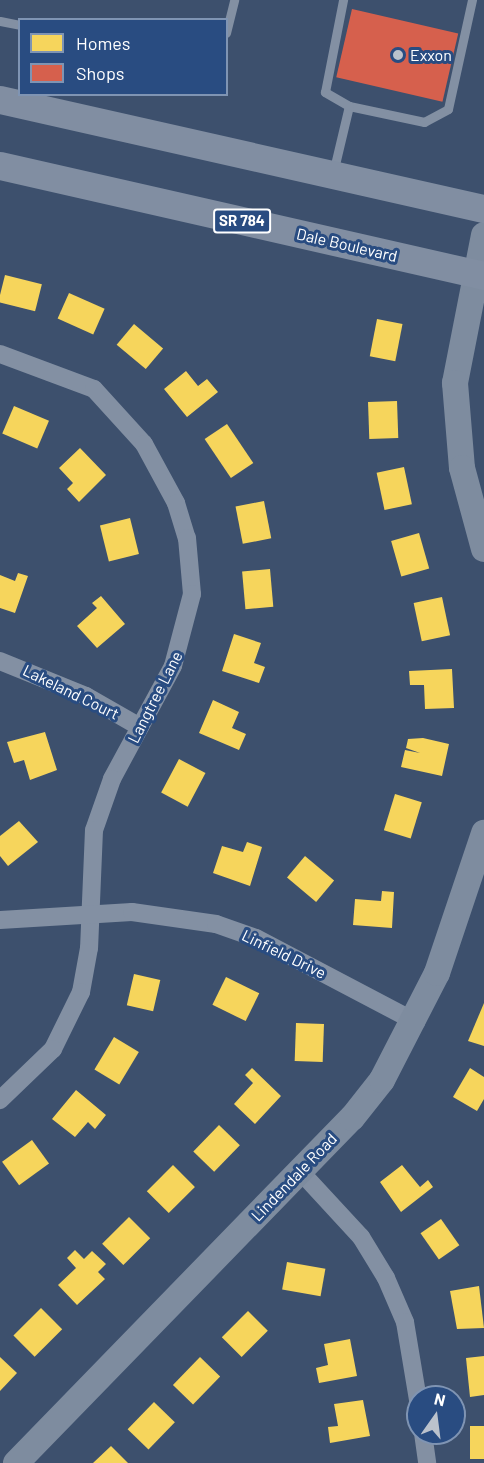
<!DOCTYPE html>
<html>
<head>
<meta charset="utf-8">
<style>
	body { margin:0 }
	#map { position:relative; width:484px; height:1463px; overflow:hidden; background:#3d506d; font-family:Barlow,sans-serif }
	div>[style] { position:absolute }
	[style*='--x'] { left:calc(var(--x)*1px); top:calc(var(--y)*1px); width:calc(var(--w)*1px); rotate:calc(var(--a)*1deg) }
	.homes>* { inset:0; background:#f6d55c; transform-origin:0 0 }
	.shops>* { inset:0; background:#d6604d; transform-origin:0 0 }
	.lane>* { height:9px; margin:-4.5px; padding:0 4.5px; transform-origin:4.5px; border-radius:4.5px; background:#8390a3 }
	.street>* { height:18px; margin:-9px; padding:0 9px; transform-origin:9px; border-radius:9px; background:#8390a3 }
	.secondary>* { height:26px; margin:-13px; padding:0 13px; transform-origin:13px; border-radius:13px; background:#7e8c9f }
	.primary>* { height:28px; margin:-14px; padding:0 14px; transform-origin:14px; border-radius:14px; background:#818ea2 }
	.dots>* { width:16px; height:16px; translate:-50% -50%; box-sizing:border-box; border:3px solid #294c81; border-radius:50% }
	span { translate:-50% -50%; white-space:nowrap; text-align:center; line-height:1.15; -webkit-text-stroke:6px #294c81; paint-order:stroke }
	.shield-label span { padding:2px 4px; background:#294c81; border:2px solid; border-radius:4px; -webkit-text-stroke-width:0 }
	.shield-label { font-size:15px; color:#fff; font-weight:700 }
	.poi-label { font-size:16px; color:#fff }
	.left { translate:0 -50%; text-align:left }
	.street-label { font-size:16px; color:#fff }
	.legend { position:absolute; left:18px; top:18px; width:210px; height:78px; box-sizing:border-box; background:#294c81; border:2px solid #7f94b3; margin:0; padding:8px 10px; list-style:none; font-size:18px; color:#fff }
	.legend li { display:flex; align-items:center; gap:12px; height:30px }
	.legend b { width:30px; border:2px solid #7f94b3 }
	.north { position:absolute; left:406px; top:1385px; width:60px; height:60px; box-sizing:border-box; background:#294c81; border:2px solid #7f94b3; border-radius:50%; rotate:14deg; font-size:16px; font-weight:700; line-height:24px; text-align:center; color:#fff }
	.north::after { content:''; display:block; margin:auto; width:21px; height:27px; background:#bbc2cc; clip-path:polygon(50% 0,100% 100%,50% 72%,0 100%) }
</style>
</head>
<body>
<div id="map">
	<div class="homes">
		<div style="left:5px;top:275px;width:38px;height:28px;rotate:14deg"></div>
		<div style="left:69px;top:293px;width:39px;height:28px;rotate:24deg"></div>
		<div style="left:377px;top:319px;width:26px;height:38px;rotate:11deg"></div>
		<div style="left:134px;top:324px;width:38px;height:27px;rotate:40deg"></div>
		<div style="clip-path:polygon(186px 371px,198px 386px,207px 379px,218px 392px,187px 417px,164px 389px)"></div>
		<div style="left:397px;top:401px;width:37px;height:29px;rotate:88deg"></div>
		<div style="left:14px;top:406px;width:38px;height:30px;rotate:23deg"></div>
		<div style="left:227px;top:424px;width:47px;height:27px;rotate:56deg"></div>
		<div style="clip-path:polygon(80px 448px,106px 475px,79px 502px,67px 489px,73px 483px,59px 468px)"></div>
		<div style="left:404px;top:467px;width:38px;height:28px;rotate:78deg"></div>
		<div style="left:264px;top:501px;width:38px;height:29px;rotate:79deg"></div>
		<div style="left:130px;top:518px;width:37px;height:31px;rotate:76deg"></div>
		<div style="left:419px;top:533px;width:37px;height:29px;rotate:74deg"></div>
		<div style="left:270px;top:569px;width:38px;height:28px;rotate:85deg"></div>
		<div style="clip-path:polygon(18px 573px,28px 576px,15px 613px,0 608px,0 575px,15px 581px)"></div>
		<div style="clip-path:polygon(101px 596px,125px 624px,97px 648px,77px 626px,97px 608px,92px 603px)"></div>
		<div style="left:442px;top:597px;width:39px;height:29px;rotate:78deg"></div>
		<div style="clip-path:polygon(234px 634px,261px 643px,254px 663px,265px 667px,259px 683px,222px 671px)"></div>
		<div style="clip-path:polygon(452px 669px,454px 708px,425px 709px,424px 685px,410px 685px,409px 671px)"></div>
		<div style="clip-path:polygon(213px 700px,239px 712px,232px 728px,246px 734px,239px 750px,199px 733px)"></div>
		<div style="clip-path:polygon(45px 732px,57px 770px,30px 780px,24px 760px,14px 763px,7px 742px)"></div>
		<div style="clip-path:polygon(423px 738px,449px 744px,442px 776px,401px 767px,405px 750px,420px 753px,406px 748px,408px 739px)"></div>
		<div style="left:179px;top:759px;width:30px;height:38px;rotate:28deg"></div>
		<div style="left:395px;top:794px;width:28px;height:38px;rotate:17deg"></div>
		<div style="clip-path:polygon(19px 821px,38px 842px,8px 866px,0 856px,0 836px)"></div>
		<div style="clip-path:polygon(247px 842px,262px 847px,250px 886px,213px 873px,222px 846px,243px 852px)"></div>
		<div style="left:305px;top:856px;width:38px;height:28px;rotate:40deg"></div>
		<div style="clip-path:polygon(382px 891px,394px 892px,392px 928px,353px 925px,355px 899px,381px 901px)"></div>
		<div style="left:134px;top:974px;width:27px;height:32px;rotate:13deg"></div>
		<div style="left:226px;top:977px;width:37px;height:31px;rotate:26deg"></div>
		<div style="clip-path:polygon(484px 1003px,484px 1046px,468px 1041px)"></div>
		<div style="left:296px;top:1023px;width:28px;height:38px;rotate:2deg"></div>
		<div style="left:114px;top:1037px;width:29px;height:38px;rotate:31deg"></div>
		<div style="clip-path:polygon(252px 1068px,281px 1096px,255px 1124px,234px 1104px,253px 1083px,245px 1075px)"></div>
		<div style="clip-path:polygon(470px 1068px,484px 1077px,484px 1099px,477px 1111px,453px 1097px)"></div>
		<div style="clip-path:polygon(76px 1090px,106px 1115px,95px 1129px,88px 1122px,75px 1137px,52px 1119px)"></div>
		<div style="left:219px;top:1125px;width:29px;height:37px;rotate:44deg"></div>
		<div style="left:32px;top:1140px;width:29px;height:37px;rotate:54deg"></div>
		<div style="left:173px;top:1165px;width:31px;height:37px;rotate:45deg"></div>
		<div style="clip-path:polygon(402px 1165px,420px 1187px,428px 1180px,433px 1187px,401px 1212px,380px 1182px)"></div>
		<div style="left:129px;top:1217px;width:30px;height:38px;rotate:45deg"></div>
		<div style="left:441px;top:1219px;width:32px;height:25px;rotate:55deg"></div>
		<div style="clip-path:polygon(75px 1250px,84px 1259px,92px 1251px,106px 1264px,98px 1272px,105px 1279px,77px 1305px,58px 1285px,76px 1268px,67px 1258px)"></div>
		<div style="left:287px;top:1262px;width:39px;height:28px;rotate:10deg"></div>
		<div style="clip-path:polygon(479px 1286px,484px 1328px,457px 1329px,450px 1291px)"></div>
		<div style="left:41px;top:1308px;width:30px;height:39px;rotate:45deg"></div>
		<div style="left:248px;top:1311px;width:28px;height:37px;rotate:45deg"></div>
		<div style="clip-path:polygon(350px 1339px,357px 1376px,319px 1383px,316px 1368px,328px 1365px,324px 1344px)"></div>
		<div style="clip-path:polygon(484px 1356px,484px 1395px,470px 1397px,466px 1358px)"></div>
		<div style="clip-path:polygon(0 1357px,17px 1373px,0 1391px)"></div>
		<div style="left:200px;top:1357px;width:28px;height:39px;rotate:44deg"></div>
		<div style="clip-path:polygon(363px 1400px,370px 1436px,330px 1443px,328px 1427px,338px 1426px,334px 1404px)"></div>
		<div style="left:154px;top:1402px;width:29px;height:38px;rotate:44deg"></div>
		<div style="left:484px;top:1426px;width:33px;height:14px;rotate:90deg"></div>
		<div style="clip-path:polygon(111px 1446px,128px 1463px,93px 1463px)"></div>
	</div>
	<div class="shops">
		<div style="left:352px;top:9px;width:109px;height:70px;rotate:13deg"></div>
	</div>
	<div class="lane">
		<div style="--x:0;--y:21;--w:20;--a:11"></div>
		<div style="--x:226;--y:33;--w:34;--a:-76"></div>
		<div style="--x:349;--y:106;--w:77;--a:12"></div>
		<div style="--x:424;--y:122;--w:27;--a:-28"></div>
		<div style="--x:448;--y:109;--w:112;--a:-77.6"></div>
		<div style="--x:333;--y:173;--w:69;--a:-76.6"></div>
		<div style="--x:349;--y:106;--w:28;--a:-150"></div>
		<div style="--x:325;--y:92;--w:94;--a:-78.9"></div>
	</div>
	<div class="street">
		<div style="--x:0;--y:354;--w:100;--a:20.4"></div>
		<div style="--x:94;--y:389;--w:74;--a:47.7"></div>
		<div style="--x:144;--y:444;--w:67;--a:61.5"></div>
		<div style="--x:176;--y:503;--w:37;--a:73"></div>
		<div style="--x:187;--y:538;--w:56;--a:84.9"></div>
		<div style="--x:192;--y:594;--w:74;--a:104.8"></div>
		<div style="--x:173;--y:666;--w:128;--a:118.4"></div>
		<div style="--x:112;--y:779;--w:54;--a:109.4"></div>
		<div style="--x:94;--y:830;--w:118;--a:92.4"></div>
		<div style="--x:89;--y:948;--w:45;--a:100.3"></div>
		<div style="--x:81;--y:992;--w:64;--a:116.2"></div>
		<div style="--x:53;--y:1049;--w:74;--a:136.1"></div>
		<div style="--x:0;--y:661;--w:93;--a:22.1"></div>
		<div style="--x:86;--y:696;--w:62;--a:29.9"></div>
		<div style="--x:0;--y:920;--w:132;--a:-3.5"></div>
		<div style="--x:132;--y:912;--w:85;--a:8.1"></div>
		<div style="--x:216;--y:924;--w:42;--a:19.3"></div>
		<div style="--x:256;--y:938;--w:181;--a:27.7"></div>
		<div style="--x:300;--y:1171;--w:90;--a:47.3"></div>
		<div style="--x:361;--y:1237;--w:48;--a:58.6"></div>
		<div style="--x:386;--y:1278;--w:48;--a:66.6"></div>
		<div style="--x:405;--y:1322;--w:79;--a:80.5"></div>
		<div style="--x:423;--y:1433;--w:30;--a:82"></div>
	</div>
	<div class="secondary">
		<div style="--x:484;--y:235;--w:151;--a:101.1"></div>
		<div style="--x:455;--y:383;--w:85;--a:85.3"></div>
		<div style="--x:462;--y:468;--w:84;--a:74.8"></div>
		<div style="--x:16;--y:1463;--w:482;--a:-45.8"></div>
		<div style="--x:352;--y:1118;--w:48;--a:-51.7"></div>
		<div style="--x:382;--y:1080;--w:120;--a:-62.8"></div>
		<div style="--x:437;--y:973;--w:148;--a:-71.4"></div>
	</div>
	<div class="primary">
		<div style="--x:0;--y:100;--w:496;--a:12.7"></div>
		<div style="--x:0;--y:166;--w:496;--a:12.8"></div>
	</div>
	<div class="dots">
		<div style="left:398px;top:55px;background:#bbc2cc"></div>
	</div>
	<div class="shield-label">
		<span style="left:242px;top:221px">SR 784</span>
	</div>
	<div class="poi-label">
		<span class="left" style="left:410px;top:55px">Exxon</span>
	</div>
	<div class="street-label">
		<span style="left:347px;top:245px;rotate:13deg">Dale Boulevard</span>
		<span style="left:71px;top:692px;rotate:26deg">Lakeland Court</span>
		<span style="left:155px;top:697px;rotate:-63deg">Langtree Lane</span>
		<span style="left:284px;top:954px;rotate:26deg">Linfield Drive</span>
		<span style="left:294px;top:1177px;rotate:-46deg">Lindendale Road</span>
	</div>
	<ul class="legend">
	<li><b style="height:16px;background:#f6d55c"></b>Homes</li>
	<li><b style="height:16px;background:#d6604d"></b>Shops</li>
	</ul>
	<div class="north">N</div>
</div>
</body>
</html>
